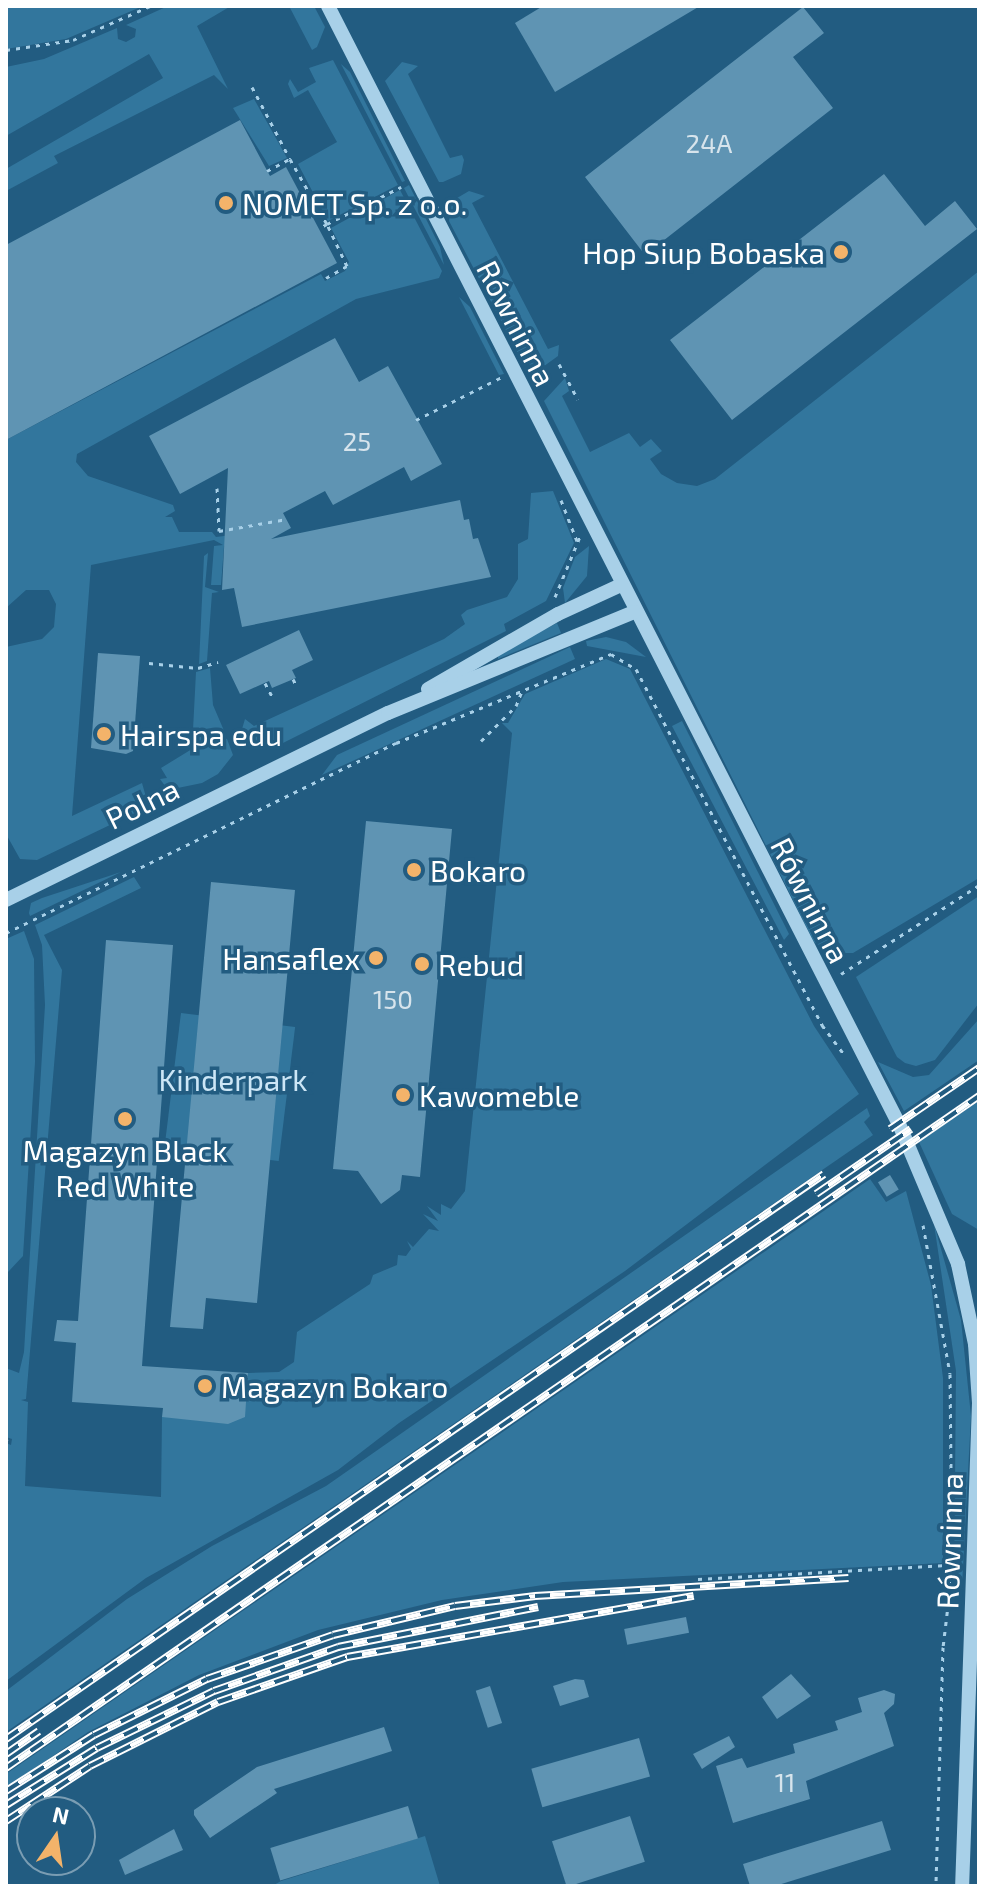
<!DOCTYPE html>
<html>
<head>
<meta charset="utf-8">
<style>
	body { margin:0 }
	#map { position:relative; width:985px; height:1892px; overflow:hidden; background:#225c81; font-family:"Exo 2",sans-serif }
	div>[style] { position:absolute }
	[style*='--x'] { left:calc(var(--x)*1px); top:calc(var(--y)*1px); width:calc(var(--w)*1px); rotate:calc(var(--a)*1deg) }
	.green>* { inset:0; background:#32769d; transform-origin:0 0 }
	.building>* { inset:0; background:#5f94b3; transform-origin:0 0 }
	.path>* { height:3px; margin-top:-1.5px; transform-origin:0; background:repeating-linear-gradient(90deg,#a8d0e8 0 4px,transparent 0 10px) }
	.minor>* { height:14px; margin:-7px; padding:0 7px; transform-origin:7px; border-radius:7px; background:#a8d0e8 }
	.rail>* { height:8px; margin-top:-4px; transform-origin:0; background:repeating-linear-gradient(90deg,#225c81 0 15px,#fff 0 30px); box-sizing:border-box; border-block:2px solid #fff }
	.dots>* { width:22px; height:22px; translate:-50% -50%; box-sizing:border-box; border:4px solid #225c81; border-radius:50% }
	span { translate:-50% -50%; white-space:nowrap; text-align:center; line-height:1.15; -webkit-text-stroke:7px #225c81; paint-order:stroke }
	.number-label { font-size:26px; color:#d7e4ec }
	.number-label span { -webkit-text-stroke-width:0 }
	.poi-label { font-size:30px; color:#fff }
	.left { translate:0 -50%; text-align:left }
	.right { translate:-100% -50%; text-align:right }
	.street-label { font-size:30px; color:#fff }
	.park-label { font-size:30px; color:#cce6f6 }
	.frame { position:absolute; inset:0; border:8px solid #fff; pointer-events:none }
	.north { position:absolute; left:16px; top:1796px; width:80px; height:80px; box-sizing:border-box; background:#225c81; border:2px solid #7a9db3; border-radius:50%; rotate:13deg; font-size:22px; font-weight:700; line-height:32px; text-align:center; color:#fff }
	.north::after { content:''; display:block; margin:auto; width:28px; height:36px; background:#f3b36a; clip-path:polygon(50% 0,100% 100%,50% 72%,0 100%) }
</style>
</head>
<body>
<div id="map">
	<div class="green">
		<div style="clip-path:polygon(6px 6px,143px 6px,66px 39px,6px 49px)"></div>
		<div style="clip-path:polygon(168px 6px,231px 6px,197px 26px,228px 89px,214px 75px,54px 156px,58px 163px,6px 191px,6px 169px,163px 78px,149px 54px,6px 136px,6px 67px,44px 59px,117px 28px,118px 39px,126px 42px,135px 37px,136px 29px,126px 25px)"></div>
		<div style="clip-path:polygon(289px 6px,314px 6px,325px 27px,317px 47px,312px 50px)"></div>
		<div style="clip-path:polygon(333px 60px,398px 185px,328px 221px,298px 164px,337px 142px,308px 90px,294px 98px,288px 84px,290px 79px,298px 92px,316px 82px,309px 68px)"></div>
		<div style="clip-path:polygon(402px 62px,418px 66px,408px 74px,450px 158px,462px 155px,464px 160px,461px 174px,443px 182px,439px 182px,385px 81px)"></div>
		<div style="clip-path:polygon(341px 64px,350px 72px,405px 181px,402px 182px)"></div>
		<div style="clip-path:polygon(254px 99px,287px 158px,269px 166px,233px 108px)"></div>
		<div style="clip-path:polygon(409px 185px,440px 247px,444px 265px,404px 188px)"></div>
		<div style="clip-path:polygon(400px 190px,442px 271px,439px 278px,356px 299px,77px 454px,76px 462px,88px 476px,173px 505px,175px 511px,165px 517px,172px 517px,179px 532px,212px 532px,216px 537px,273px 530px,224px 546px,221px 585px,211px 585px,214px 546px,223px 545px,214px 540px,91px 565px,72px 816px,142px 783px,146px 797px,137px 812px,37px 860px,20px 859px,6px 834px,6px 647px,42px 639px,54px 627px,56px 604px,49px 590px,26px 590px,6px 608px,6px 440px,321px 274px,325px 281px,345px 271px,349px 262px,331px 228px)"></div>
		<div style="clip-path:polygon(469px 191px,485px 196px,472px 203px,548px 349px,559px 345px,558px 356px,540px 369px,522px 361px,449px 221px,452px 201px)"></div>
		<div style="clip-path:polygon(979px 271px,979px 878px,853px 953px,831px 953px,814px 942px,544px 401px,565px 378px,569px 391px,562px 396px,590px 452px,629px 433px,640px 447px,651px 439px,662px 451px,650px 459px,661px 474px,677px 483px,697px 486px,715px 479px)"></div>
		<div style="clip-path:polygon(459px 297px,470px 307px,504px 374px,499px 375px)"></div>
		<div style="clip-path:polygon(553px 491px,574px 543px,546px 601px,504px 624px,506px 631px,279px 745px,260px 749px,248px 742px,242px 729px,245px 719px,254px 726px,444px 639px,465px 624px,461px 615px,467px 610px,507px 597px,518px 579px,518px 544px,528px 539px,531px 493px)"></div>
		<div style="clip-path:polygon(589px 546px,587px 576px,565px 603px,563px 588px,575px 557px)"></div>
		<div style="clip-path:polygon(208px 553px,205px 587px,219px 592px,212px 593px,207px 661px,199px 664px,204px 556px)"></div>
		<div style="clip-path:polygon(557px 623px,561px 633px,498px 659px,498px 654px)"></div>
		<div style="clip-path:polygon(606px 637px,626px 642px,646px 657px,587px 646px,586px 641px)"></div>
		<div style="clip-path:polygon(570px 647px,575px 659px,322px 775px,337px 755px)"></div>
		<div style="clip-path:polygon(606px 659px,630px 669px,814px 1026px,859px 1094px,625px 1271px,399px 1423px,338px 1470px,146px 1578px,6px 1681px,6px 1443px,11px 1445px,12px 1439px,6px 1437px,6px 1368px,19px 1373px,24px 1352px,45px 1005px,42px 945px,35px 925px,134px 877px,141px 888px,44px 935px,62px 970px,26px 1399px,21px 1400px,28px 1402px,25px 1486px,161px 1497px,162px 1417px,244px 1417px,248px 1373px,279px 1372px,294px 1362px,297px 1332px,370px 1284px,373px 1275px,397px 1265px,398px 1255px,406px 1256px,411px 1249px,407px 1241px,413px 1247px,429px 1229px,439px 1231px,423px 1214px,438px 1221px,427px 1206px,441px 1215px,441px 1204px,451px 1209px,465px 1191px,512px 733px,502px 723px,508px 723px,525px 694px)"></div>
		<div style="clip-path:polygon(210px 668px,213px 705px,225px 733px,219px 736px,227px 739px,233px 755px,218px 774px,202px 783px,168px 790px,160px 779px,167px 778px,161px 768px,192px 749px,196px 672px)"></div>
		<div style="clip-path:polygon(682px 721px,789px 934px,784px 940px,672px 726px)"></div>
		<div style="clip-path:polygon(121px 872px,30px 916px,29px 913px,31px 903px,42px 898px)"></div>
		<div style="clip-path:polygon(979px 896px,979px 1003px,935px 1060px,916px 1066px,905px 1063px,897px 1057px,856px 977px)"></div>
		<div style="clip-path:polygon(24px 931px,34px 959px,35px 1062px,23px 1256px,8px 1272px,6px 939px)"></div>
		<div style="left:181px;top:1013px;width:115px;height:135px;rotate:7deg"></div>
		<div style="clip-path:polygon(979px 1019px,979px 1060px,904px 1111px,878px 1062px,913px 1077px,929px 1075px)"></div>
		<div style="clip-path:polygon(979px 1101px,979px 1230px,952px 1214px,919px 1142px)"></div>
		<div style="clip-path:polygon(867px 1108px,870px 1116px,864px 1122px,873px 1135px,6px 1732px,6px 1691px,127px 1599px,212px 1546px,326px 1486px)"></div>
		<div style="clip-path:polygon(870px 1179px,886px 1202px,906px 1191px,931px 1285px,943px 1378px,943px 1563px,563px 1582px,442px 1600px,318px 1630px,199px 1675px,88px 1732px,6px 1788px,6px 1774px)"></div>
		<div style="clip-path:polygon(934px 1224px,961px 1320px,971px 1416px,962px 1586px,954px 1597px,956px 1371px)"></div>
		<div style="clip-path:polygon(425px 1836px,440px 1886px,274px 1885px,281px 1881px)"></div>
	</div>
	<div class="building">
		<div style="clip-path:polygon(543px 6px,700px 6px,555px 92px,515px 23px)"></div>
		<div style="clip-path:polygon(803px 7px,824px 33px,793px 57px,833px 108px,645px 255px,585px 177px)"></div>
		<div style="clip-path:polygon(240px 120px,270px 176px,286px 167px,337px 263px,6px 440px,6px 245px)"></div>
		<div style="clip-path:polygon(884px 174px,925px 226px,955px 201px,977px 229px,732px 420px,670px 340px)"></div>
		<div style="clip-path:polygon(335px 338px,359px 382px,388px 366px,442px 464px,411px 481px,404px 467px,333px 505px,325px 491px,283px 513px,291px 528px,271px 539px,460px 500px,464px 520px,469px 519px,473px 539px,478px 538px,491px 577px,242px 627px,234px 588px,222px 590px,228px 468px,180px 494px,149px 436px)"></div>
		<div style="clip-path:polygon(299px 630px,313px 660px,292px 670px,296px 678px,272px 688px,269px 681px,240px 694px,226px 665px)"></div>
		<div style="clip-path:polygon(98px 653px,140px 656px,133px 751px,126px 754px,91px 748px)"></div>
		<div style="clip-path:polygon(366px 821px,452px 829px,420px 1177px,402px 1175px,400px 1190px,381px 1204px,358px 1171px,333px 1169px)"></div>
		<div style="clip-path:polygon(211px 882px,295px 890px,257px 1303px,206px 1298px,203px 1329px,170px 1327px)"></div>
		<div style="clip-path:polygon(106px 940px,173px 945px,142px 1366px,248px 1373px,245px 1417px,228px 1424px,162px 1417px,163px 1408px,72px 1402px,76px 1343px,54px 1341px,57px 1320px,78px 1321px)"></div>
		<div style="left:890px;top:1175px;width:17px;height:14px;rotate:59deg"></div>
		<div style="left:686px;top:1617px;width:16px;height:63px;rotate:79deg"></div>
		<div style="clip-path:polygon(791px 1674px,811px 1696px,777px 1719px,762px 1697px)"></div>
		<div style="clip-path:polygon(575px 1679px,584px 1680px,589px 1697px,560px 1706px,553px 1686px)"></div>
		<div style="left:490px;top:1686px;width:39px;height:15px;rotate:72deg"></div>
		<div style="clip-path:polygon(884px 1690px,895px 1694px,894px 1704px,884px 1713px,894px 1746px,806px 1781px,810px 1799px,733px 1823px,716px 1766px,742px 1758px,747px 1768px,795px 1753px,793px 1744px,838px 1730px,835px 1721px,862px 1712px,858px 1698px)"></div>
		<div style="clip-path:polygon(384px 1727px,392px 1751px,274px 1789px,277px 1793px,210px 1838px,194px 1815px,194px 1810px,257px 1767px)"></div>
		<div style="clip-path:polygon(729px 1736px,735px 1747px,702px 1769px,693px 1754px)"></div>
		<div style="left:639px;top:1738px;width:40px;height:112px;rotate:74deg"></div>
		<div style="left:408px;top:1806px;width:34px;height:144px;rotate:73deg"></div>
		<div style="left:630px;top:1816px;width:48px;height:82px;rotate:72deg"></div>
		<div style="clip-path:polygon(882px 1821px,891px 1850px,775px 1886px,750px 1886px,743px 1864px)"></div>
		<div style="clip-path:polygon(174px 1829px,183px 1850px,125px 1875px,119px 1860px)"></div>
	</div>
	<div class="path">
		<div style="--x:6;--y:50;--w:68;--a:-8.5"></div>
		<div style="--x:73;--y:40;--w:84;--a:-23.8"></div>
		<div style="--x:252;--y:87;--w:81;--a:62.2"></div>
		<div style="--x:267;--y:171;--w:26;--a:-28"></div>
		<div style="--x:290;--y:159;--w:75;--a:60.4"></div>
		<div style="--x:327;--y:224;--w:9;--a:153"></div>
		<div style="--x:326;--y:278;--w:24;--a:-30"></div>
		<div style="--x:347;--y:266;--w:47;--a:-115.5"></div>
		<div style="--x:327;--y:224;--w:83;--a:-26.6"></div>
		<div style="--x:559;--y:364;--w:40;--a:62"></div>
		<div style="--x:416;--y:420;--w:96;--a:-26.6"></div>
		<div style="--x:217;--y:488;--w:43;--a:87.3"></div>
		<div style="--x:219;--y:531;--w:69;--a:-10"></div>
		<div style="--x:561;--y:500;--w:44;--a:68.7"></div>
		<div style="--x:555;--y:597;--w:68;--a:-67.6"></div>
		<div style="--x:149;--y:663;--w:49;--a:5.8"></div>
		<div style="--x:198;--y:668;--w:21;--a:-17"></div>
		<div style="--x:293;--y:679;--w:9;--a:63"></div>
		<div style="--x:265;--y:683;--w:17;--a:62"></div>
		<div style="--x:481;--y:741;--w:49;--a:-45"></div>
		<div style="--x:516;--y:706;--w:18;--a:-68"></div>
		<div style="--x:6;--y:933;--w:434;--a:-26"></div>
		<div style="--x:396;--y:743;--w:233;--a:-22.5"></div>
		<div style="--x:611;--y:654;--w:29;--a:31"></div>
		<div style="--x:636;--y:669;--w:402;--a:62.4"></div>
		<div style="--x:822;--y:1025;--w:38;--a:53"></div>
		<div style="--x:841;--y:974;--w:164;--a:-32.8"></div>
		<div style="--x:923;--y:1225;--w:151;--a:79.7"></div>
		<div style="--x:950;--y:1374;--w:198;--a:89.4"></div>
		<div style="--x:952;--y:1572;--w:76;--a:96.8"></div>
		<div style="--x:943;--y:1647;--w:239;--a:91.7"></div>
		<div style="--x:6;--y:1440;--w:2;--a:27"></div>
		<div style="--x:698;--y:1579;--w:254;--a:-3.2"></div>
	</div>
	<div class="minor">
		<div style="--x:328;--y:6;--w:1255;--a:62.95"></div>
		<div style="--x:899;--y:1124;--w:152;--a:67.1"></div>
		<div style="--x:958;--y:1264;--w:82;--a:78"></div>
		<div style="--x:975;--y:1344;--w:59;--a:86.1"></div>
		<div style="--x:979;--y:1403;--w:483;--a:92"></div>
		<div style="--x:428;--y:689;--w:150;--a:-30"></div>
		<div style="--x:558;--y:614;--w:69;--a:-24.7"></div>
		<div style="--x:6;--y:900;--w:425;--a:-26.1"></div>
		<div style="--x:388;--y:713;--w:266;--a:-22.3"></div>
	</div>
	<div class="rail">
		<div style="--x:890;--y:1129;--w:108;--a:-34.4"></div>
		<div style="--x:816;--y:1194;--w:115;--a:-34.4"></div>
		<div style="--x:6;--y:1739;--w:994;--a:-34.63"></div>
		<div style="--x:6;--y:1754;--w:40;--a:-34.9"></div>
		<div style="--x:6;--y:1768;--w:1183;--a:-34.63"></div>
		<div style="--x:6;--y:1791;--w:104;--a:-32.5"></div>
		<div style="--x:94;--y:1735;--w:126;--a:-26.4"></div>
		<div style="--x:207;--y:1679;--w:133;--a:-19.2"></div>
		<div style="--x:333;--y:1635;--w:125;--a:-13.4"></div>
		<div style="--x:455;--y:1606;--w:81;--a:-7.1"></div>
		<div style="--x:535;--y:1596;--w:314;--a:-3.3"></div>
		<div style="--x:6;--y:1805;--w:107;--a:-32.1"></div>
		<div style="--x:97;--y:1748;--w:130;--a:-26"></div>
		<div style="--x:214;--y:1691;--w:132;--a:-19.5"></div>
		<div style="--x:338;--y:1647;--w:204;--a:-11.3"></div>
		<div style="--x:6;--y:1821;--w:100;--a:-33.2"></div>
		<div style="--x:90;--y:1766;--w:143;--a:-26.6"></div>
		<div style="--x:218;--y:1702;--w:137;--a:-19.2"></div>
		<div style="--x:347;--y:1657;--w:352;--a:-10"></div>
	</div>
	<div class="dots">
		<div style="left:226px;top:203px;background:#f3b36a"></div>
		<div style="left:841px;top:252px;background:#f3b36a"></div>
		<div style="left:104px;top:734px;background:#f3b36a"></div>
		<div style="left:414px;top:870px;background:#f3b36a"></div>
		<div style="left:376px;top:958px;background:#f3b36a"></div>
		<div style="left:422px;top:964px;background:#f3b36a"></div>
		<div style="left:403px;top:1095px;background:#f3b36a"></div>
		<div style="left:125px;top:1119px;background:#f3b36a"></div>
		<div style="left:205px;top:1386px;background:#f3b36a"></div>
	</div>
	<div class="number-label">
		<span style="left:709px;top:143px">24A</span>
		<span style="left:357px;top:441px">25</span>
		<span style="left:393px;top:999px">150</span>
		<span style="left:785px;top:1782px">11</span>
	</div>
	<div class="poi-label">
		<span class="left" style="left:242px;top:203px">NOMET Sp. z o.o.</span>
		<span class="right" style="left:825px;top:252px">Hop Siup Bobaska</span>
		<span class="left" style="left:120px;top:734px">Hairspa edu</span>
		<span class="left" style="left:430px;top:870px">Bokaro</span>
		<span class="right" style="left:360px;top:958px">Hansaflex</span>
		<span class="left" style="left:438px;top:964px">Rebud</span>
		<span class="left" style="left:419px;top:1095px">Kawomeble</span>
		<span style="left:125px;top:1167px">Magazyn Black<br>Red White</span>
		<span class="left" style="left:221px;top:1386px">Magazyn Bokaro</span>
	</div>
	<div class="street-label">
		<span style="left:517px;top:323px;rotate:63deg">Równinna</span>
		<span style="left:142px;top:803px;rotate:-26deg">Polna</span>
		<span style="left:811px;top:900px;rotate:63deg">Równinna</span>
		<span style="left:949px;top:1541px;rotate:-88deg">Równinna</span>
	</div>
	<div class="park-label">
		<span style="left:233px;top:1079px">Kinderpark</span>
	</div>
	<div class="frame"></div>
	<div class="north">N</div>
</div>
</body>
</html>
